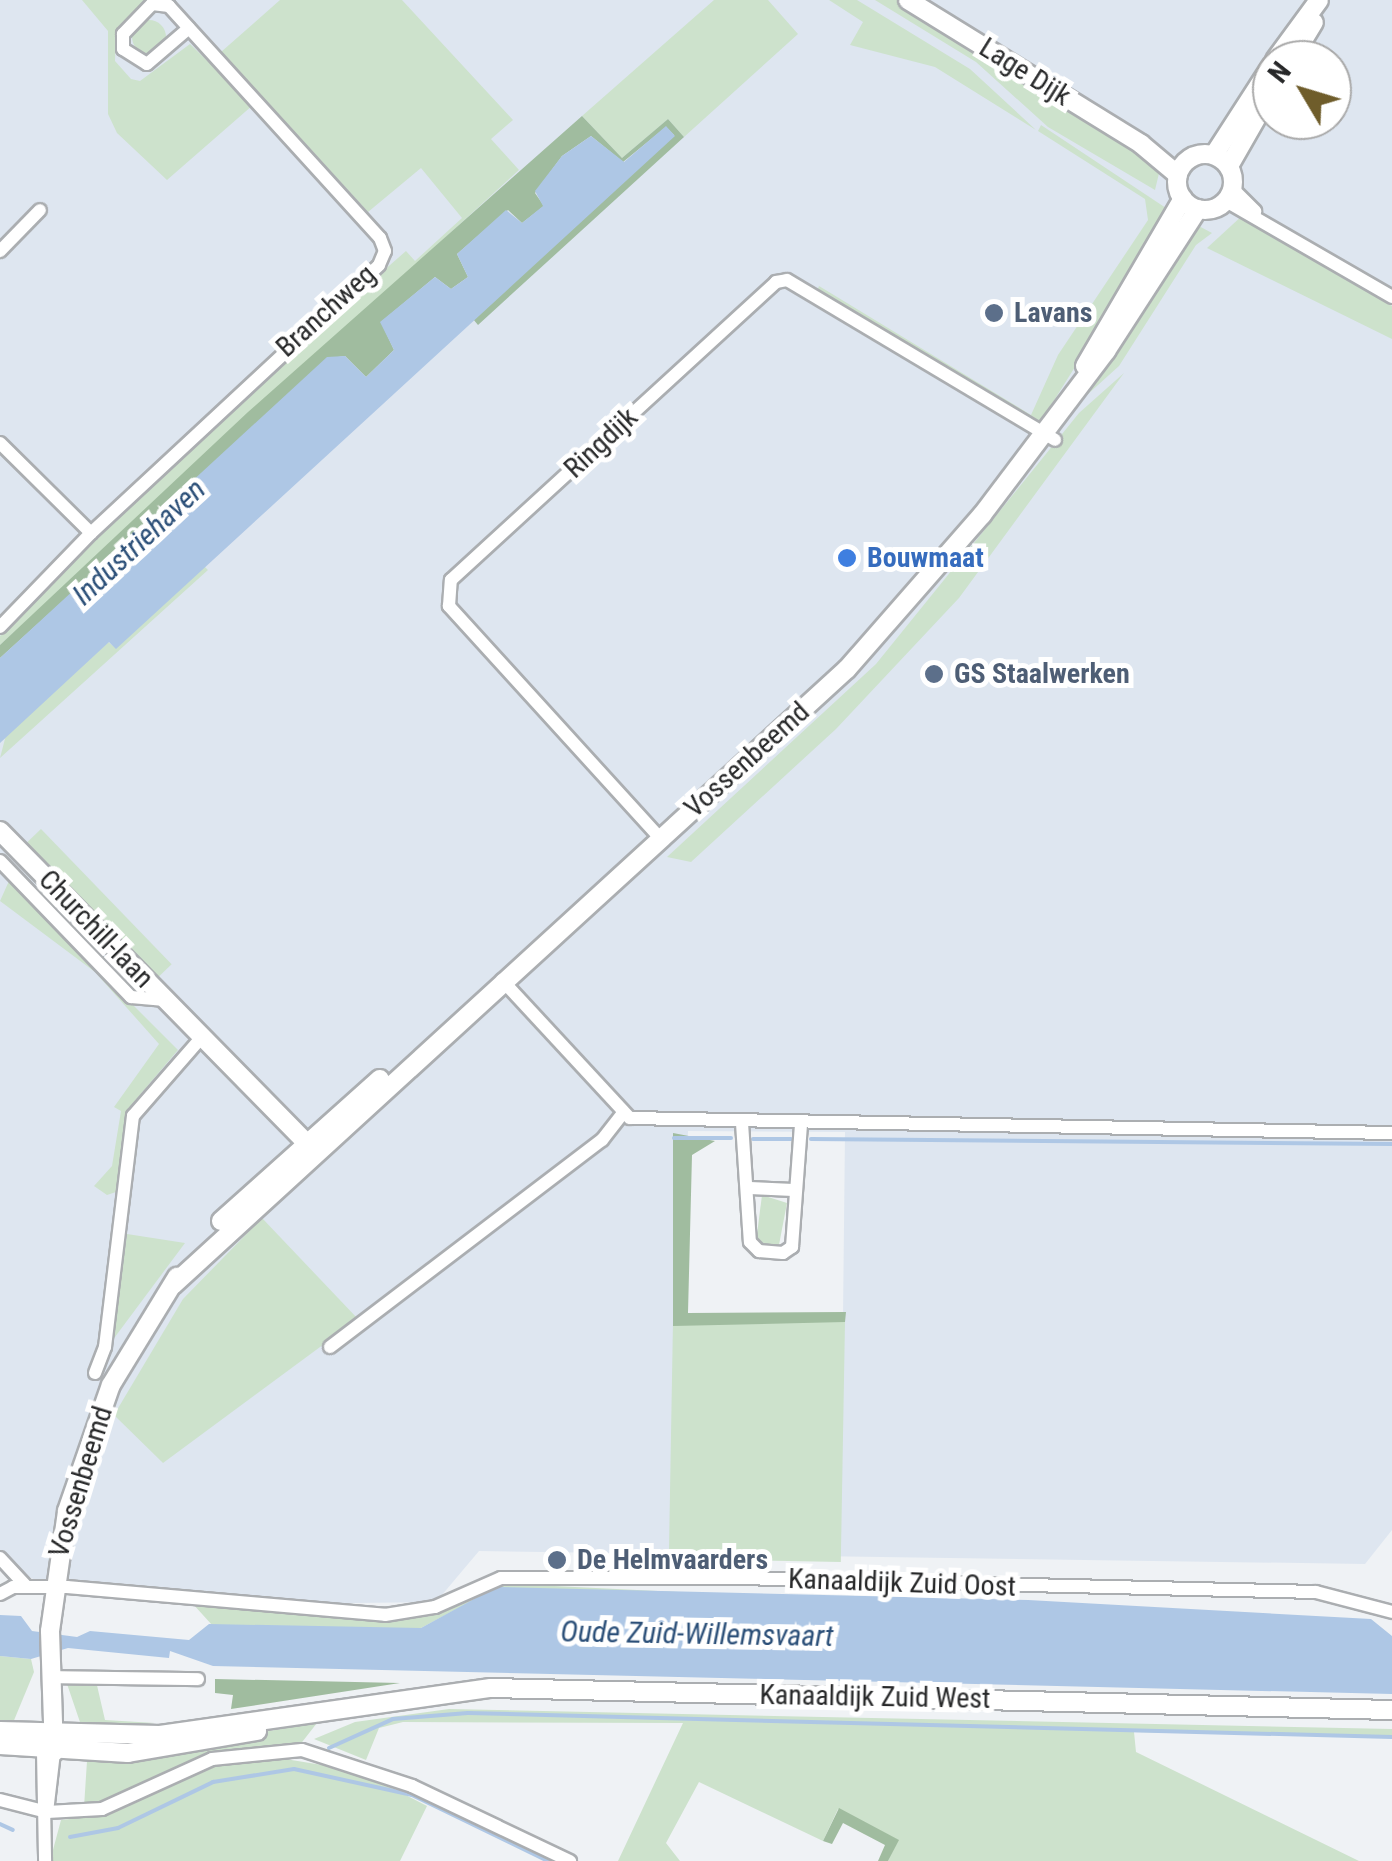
<!DOCTYPE html>
<html>
<head>
<meta charset="utf-8">
<style>
	body { margin:0 }
	#map { position:relative; width:1392px; height:1861px; overflow:hidden; background:#eff2f5; font-family:"Roboto Condensed",sans-serif }
	div>[style] { position:absolute }
	[style*='--x'] { left:calc(var(--x)*1px); top:calc(var(--y)*1px); width:calc(var(--w)*1px); rotate:calc(var(--a)*1deg) }
	.built>* { inset:0; background:#dee6f0 }
	.green>* { inset:0; background:#cde2cc; transform-origin:0 0 }
	.round { border-radius:50% }
	.forest>* { inset:0; background:#a0bc9f }
	.water>* { inset:0; background:#aec7e5 }
	.stream>* { height:4px; margin:-2px; padding:0 2px; transform-origin:2px; border-radius:2px; background:#aec7e5 }
	.roads { filter:drop-shadow(2px 0 #abaeb1) drop-shadow(-2px 0 #abaeb1) drop-shadow(0 2px #abaeb1) drop-shadow(0 -2px #abaeb1) }
	.street>* { height:12px; margin:-6px; padding:0 6px; transform-origin:6px; border-radius:6px; background:#fff }
	.secondary>* { height:18px; margin:-9px; padding:0 9px; transform-origin:9px; border-radius:9px; background:#fff }
	.secondary>.ring { margin:-9px; padding:0; box-sizing:content-box; background:none; border:18px solid #fff; border-radius:50% }
	.dots>* { width:28px; height:28px; translate:-50% -50%; box-sizing:border-box; border:5px solid #fff; border-radius:50% }
	span { translate:-50% -50%; white-space:nowrap; text-align:center; line-height:1.15; -webkit-text-stroke:10px #fff; paint-order:stroke }
	.street-label { font-size:28px; color:#272829 }
	.service-label { font-size:28px; color:#4e5e75; font-weight:700 }
	.left { translate:0 -50%; text-align:left }
	.shop-label { font-size:28px; color:#366cbe; font-weight:700 }
	.water-label { font-size:30px; color:#2b4f78; font-style:italic }
	.north { position:absolute; left:1252px; top:40px; width:100px; height:100px; box-sizing:border-box; background:#fff; border:2px solid #a9a9a9; border-radius:50%; rotate:308deg; font-size:28px; font-weight:700; line-height:40px; text-align:center; color:#272829 }
	.north::after { content:''; display:block; margin:auto; width:35px; height:45px; background:#6f5d2b; clip-path:polygon(50% 0,100% 100%,50% 72%,0 100%) }
</style>
</head>
<body>
<div id="map">
	<div class="built">
		<div style="clip-path:polygon(evenodd,0 0,1392px 0,1392px 1530px,1365px 1564px,479px 1551px,436px 1602px,273px 1604px,35px 1580px,0 1561px,0 0,1272px 60px,1332px 60px,1332px 120px,1272px 120px,1272px 60px,0 0,688px 1131px,845px 1132px,843px 1317px,681px 1319px,688px 1131px)"></div>
	</div>
	<div class="green">
		<div style="clip-path:polygon(82px 0,147px 0,116px 30px,115px 61px,131px 79px,140px 81px,190px 44px,253px 105px,167px 180px,117px 133px,108px 114px,108px 31px)"></div>
		<div style="clip-path:polygon(280px 0,402px 0,513px 120px,491px 139px,519px 170px,0 645px,0 636px,237px 399px,406px 251px,415px 261px,462px 218px,421px 168px,368px 212px,221px 52px)"></div>
		<div style="clip-path:polygon(714px 0,768px 0,798px 34px,684px 137px,668px 119px,622px 158px,582px 116px)"></div>
		<div style="clip-path:polygon(829px 0,857px 0,970px 69px,1036px 130px,935px 67px,850px 45px,863px 22px)"></div>
		<div style="clip-path:polygon(875px 0,897px 0,1161px 165px,1155px 190px,1048px 127px,976px 62px)"></div>
		<div class="round" style="left:132px;top:20px;width:34px;height:34px"></div>
		<div style="clip-path:polygon(1041px 125px,1172px 212px,1038px 426px,816px 294px,819px 286px,1031px 415px,1058px 355px,1148px 220px,1145px 199px,1038px 131px)"></div>
		<div style="clip-path:polygon(1244px 214px,1392px 306px,1392px 339px,1207px 248px)"></div>
		<div style="clip-path:polygon(1195px 224px,1212px 233px,1196px 245px,1119px 366px,1056px 423px)"></div>
		<div style="clip-path:polygon(1124px 373px,959px 598px,836px 729px,691px 862px,667px 857px,876px 664px,1079px 413px)"></div>
		<div style="clip-path:polygon(201px 563px,208px 570px,0 758px,6px 735px,108px 642px,116px 648px)"></div>
		<div style="left:41px;top:829px;width:188px;height:21px;rotate:46deg"></div>
		<div style="clip-path:polygon(9px 881px,178px 1050px,133px 1103px,116px 1192px,107px 1195px,94px 1186px,112px 1166px,121px 1111px,114px 1107px,159px 1044px,95px 972px,0 901px)"></div>
		<div style="clip-path:polygon(762px 1195px,787px 1203px,778px 1250px,756px 1242px)"></div>
		<div style="clip-path:polygon(262px 1218px,358px 1319px,163px 1463px,114px 1415px,183px 1299px)"></div>
		<div style="clip-path:polygon(127px 1234px,185px 1243px,112px 1341px,113px 1333px)"></div>
		<div style="left:845px;top:1322px;width:240px;height:172px;rotate:91deg"></div>
		<div style="clip-path:polygon(493px 1583px,699px 1593px,698px 1633px,496px 1588px,421px 1628px,228px 1629px,212px 1625px,193px 1604px,401px 1619px,430px 1616px)"></div>
		<div style="clip-path:polygon(0 1656px,31px 1659px,34px 1672px,10px 1730px,0 1728px)"></div>
		<div style="clip-path:polygon(66px 1681px,96px 1681px,105px 1720px,155px 1723px,83px 1731px)"></div>
		<div style="clip-path:polygon(449px 1709px,1392px 1729px,1392px 1737px,1134px 1732px,1136px 1752px,1359px 1861px,888px 1861px,898px 1840px,838px 1809px,823px 1841px,699px 1782px,666px 1843px,680px 1861px,618px 1861px,683px 1723px,403px 1722px,379px 1728px,366px 1760px,314px 1739px,355px 1722px)"></div>
		<div style="clip-path:polygon(317px 1723px,299px 1746px,236px 1751px,84px 1807px,87px 1761px)"></div>
		<div style="clip-path:polygon(273px 1757px,359px 1771px,427px 1806px,400px 1861px,50px 1861px,61px 1820px,103px 1815px,214px 1765px)"></div>
	</div>
	<div class="forest">
		<div style="clip-path:polygon(582px 116px,622px 158px,668px 119px,684px 137px,478px 325px,473px 319px,674px 135px,666px 127px,623px 162px,591px 136px,562px 156px,535px 193px,544px 206px,522px 223px,508px 210px,457px 254px,468px 277px,451px 289px,435px 277px,381px 322px,394px 350px,366px 377px,345px 356px,331px 358px,0 658px,0 645px,248px 412px)"></div>
		<div style="clip-path:polygon(673px 1133px,715px 1141px,692px 1155px,688px 1313px,846px 1312px,845px 1322px,673px 1326px)"></div>
		<div style="clip-path:polygon(215px 1679px,400px 1683px,231px 1709px,233px 1695px,215px 1693px)"></div>
		<div style="clip-path:polygon(839px 1808px,899px 1840px,888px 1861px,878px 1861px,885px 1845px,843px 1823px,832px 1844px,823px 1841px)"></div>
	</div>
	<div class="water">
		<div style="clip-path:polygon(666px 126px,675px 136px,116px 649px,109px 642px,0 743px,0 658px,327px 357px,345px 356px,366px 377px,394px 350px,380px 322px,435px 277px,451px 289px,468px 277px,457px 254px,506px 210px,522px 223px,543px 206px,535px 191px,562px 156px,591px 136px,624px 162px)"></div>
		<div style="clip-path:polygon(496px 1587px,1028px 1600px,1371px 1619px,1392px 1636px,1392px 1694px,213px 1666px,170px 1651px,169px 1658px,68px 1648px,31px 1659px,0 1656px,0 1615px,21px 1616px,32px 1631px,77px 1637px,90px 1631px,189px 1640px,209px 1624px,421px 1628px)"></div>
	</div>
	<div class="stream">
		<div style="--x:674;--y:1138;--w:57;--a:0"></div>
		<div style="--x:753;--y:1139;--w:38;--a:0"></div>
		<div style="--x:811;--y:1139;--w:581;--a:0.49"></div>
		<div style="--x:329;--y:1748;--w:70;--a:-24.4"></div>
		<div style="--x:393;--y:1719;--w:75;--a:-4.6"></div>
		<div style="--x:468;--y:1713;--w:924;--a:1.49"></div>
		<div style="--x:0;--y:1824;--w:14;--a:25"></div>
		<div style="--x:70;--y:1837;--w:49;--a:-10.6"></div>
		<div style="--x:118;--y:1828;--w:106;--a:-25.8"></div>
		<div style="--x:213;--y:1782;--w:82;--a:-9.1"></div>
		<div style="--x:294;--y:1769;--w:121;--a:12.4"></div>
		<div style="--x:412;--y:1795;--w:151;--a:25.9"></div>
	</div>
	<div class="roads">
		<div class="street">
			<div style="--x:1232;--y:188;--w:33;--a:45"></div>
			<div style="--x:1226;--y:201;--w:192;--a:30"></div>
			<div style="--x:0;--y:251;--w:57;--a:-45.7"></div>
			<div style="--x:0;--y:443;--w:128;--a:44.7"></div>
			<div style="--x:91;--y:533;--w:131;--a:134.1"></div>
			<div style="--x:91;--y:533;--w:393;--a:-42.9"></div>
			<div style="--x:379;--y:265;--w:15;--a:-67"></div>
			<div style="--x:385;--y:251;--w:14;--a:-111"></div>
			<div style="--x:380;--y:238;--w:314;--a:-132.3"></div>
			<div style="--x:169;--y:6;--w:17;--a:-173"></div>
			<div style="--x:152;--y:4;--w:42;--a:134"></div>
			<div style="--x:123;--y:34;--w:15;--a:90"></div>
			<div style="--x:123;--y:49;--w:28;--a:32"></div>
			<div style="--x:147;--y:64;--w:55;--a:-40.6"></div>
			<div style="--x:660;--y:838;--w:314;--a:-132.3"></div>
			<div style="--x:449;--y:606;--w:26;--a:-86"></div>
			<div style="--x:451;--y:580;--w:441;--a:-42.5"></div>
			<div style="--x:776;--y:282;--w:11;--a:-10"></div>
			<div style="--x:787;--y:280;--w:312;--a:30.8"></div>
			<div style="--x:0;--y:861;--w:189;--a:46.1"></div>
			<div style="--x:131;--y:997;--w:34;--a:5"></div>
			<div style="--x:502;--y:980;--w:188;--a:47.2"></div>
			<div style="--x:630;--y:1118;--w:762;--a:1.13"></div>
			<div style="--x:742;--y:1123;--w:119;--a:86.2"></div>
			<div style="--x:750;--y:1242;--w:13;--a:45"></div>
			<div style="--x:759;--y:1251;--w:24;--a:5"></div>
			<div style="--x:783;--y:1253;--w:11;--a:-34"></div>
			<div style="--x:792;--y:1247;--w:123;--a:-85.8"></div>
			<div style="--x:750;--y:1188;--w:43;--a:2.7"></div>
			<div style="--x:330;--y:1347;--w:342;--a:-37.3"></div>
			<div style="--x:602;--y:1140;--w:33;--a:-52"></div>
			<div style="--x:95;--y:1373;--w:28;--a:-69"></div>
			<div style="--x:105;--y:1347;--w:233;--a:-83.1"></div>
			<div style="--x:133;--y:1116;--w:105;--a:-48.9"></div>
			<div style="--x:0;--y:1558;--w:38;--a:47"></div>
			<div style="--x:0;--y:1594;--w:15;--a:-28"></div>
			<div style="--x:13;--y:1587;--w:54;--a:0"></div>
			<div style="--x:67;--y:1587;--w:319;--a:5"></div>
			<div style="--x:385;--y:1615;--w:51;--a:-9.1"></div>
			<div style="--x:435;--y:1607;--w:72;--a:-23.7"></div>
			<div style="--x:501;--y:1578;--w:238;--a:0"></div>
			<div style="--x:739;--y:1578;--w:577;--a:1.39"></div>
			<div style="--x:1316;--y:1592;--w:79;--a:14.7"></div>
			<div style="--x:49;--y:1677;--w:149;--a:0.8"></div>
			<div style="--x:43;--y:1752;--w:109;--a:88.9"></div>
			<div style="--x:0;--y:1800;--w:49;--a:14.3"></div>
			<div style="--x:47;--y:1812;--w:55;--a:-3.1"></div>
			<div style="--x:102;--y:1809;--w:121;--a:-24.4"></div>
			<div style="--x:212;--y:1759;--w:90;--a:-5.7"></div>
			<div style="--x:302;--y:1750;--w:116;--a:18.1"></div>
			<div style="--x:412;--y:1786;--w:175;--a:25.4"></div>
			<div style="--x:47;--y:1812;--w:60;--a:-83.3"></div>
		</div>
		<div class="secondary">
			<div style="--x:908;--y:0;--w:274;--a:31.7"></div>
			<div style="--x:1141;--y:144;--w:48;--a:40"></div>
			<div style="--x:1275;--y:60;--w:74;--a:-53.7"></div>
			<div style="--x:1291;--y:60;--w:44;--a:-58.8"></div>
			<div class="ring" style="left:1177px;top:154px;width:38px;height:38px"></div>
			<div style="--x:1214;--y:155;--w:107;--a:-57.2"></div>
			<div style="--x:1229;--y:166;--w:86;--a:-60.2"></div>
			<div style="--x:1085;--y:366;--w:194;--a:-59.7"></div>
			<div style="--x:0;--y:831;--w:443;--a:45.5"></div>
			<div style="--x:221;--y:1221;--w:213;--a:-41.8"></div>
			<div style="--x:173;--y:1285;--w:913;--a:-42.43"></div>
			<div style="--x:847;--y:669;--w:205;--a:-48.8"></div>
			<div style="--x:982;--y:515;--w:206;--a:-52.9"></div>
			<div style="--x:1106;--y:351;--w:169;--a:-57.1"></div>
			<div style="--x:0;--y:1731;--w:160;--a:1.4"></div>
			<div style="--x:160;--y:1735;--w:334;--a:-8.1"></div>
			<div style="--x:491;--y:1688;--w:901;--a:1.4"></div>
			<div style="--x:0;--y:1745;--w:128;--a:3.6"></div>
			<div style="--x:128;--y:1753;--w:131;--a:-9.7"></div>
			<div style="--x:54;--y:1752;--w:121;--a:-91.9"></div>
			<div style="--x:50;--y:1631;--w:121;--a:-81.9"></div>
			<div style="--x:67;--y:1511;--w:133;--a:-70.8"></div>
			<div style="--x:111;--y:1385;--w:127;--a:-58.6"></div>
		</div>
	</div>
	<div class="dots">
		<div style="left:994px;top:313px;background:#5c6f8a"></div>
		<div style="left:847px;top:558px;background:#3f7fe0"></div>
		<div style="left:934px;top:674px;background:#5c6f8a"></div>
		<div style="left:557px;top:1560px;background:#5c6f8a"></div>
	</div>
	<div class="street-label">
		<span style="left:1025px;top:72px;rotate:32deg">Lage Dijk</span>
		<span style="left:326px;top:311px;rotate:-42deg">Branchweg</span>
		<span style="left:601px;top:443px;rotate:-43deg">Ringdijk</span>
		<span style="left:747px;top:760px;rotate:-42deg">Vossenbeemd</span>
		<span style="left:96px;top:929px;rotate:46deg">Churchill-laan</span>
		<span style="left:81px;top:1482px;rotate:-73deg">Vossenbeemd</span>
		<span style="left:902px;top:1583px;rotate:2deg">Kanaaldijk Zuid Oost</span>
		<span style="left:875px;top:1697px;rotate:1deg">Kanaaldijk Zuid West</span>
	</div>
	<div class="service-label">
		<span class="left" style="left:1014px;top:313px">Lavans</span>
		<span class="left" style="left:954px;top:674px">GS Staalwerken</span>
		<span class="left" style="left:577px;top:1560px">De Helmvaarders</span>
	</div>
	<div class="shop-label">
		<span class="left" style="left:867px;top:558px">Bouwmaat</span>
	</div>
	<div class="water-label">
		<span style="left:139px;top:542px;rotate:-43deg">Industriehaven</span>
		<span style="left:697px;top:1634px;rotate:1deg">Oude Zuid-Willemsvaart</span>
	</div>
	<div class="north">N</div>
</div>
</body>
</html>
